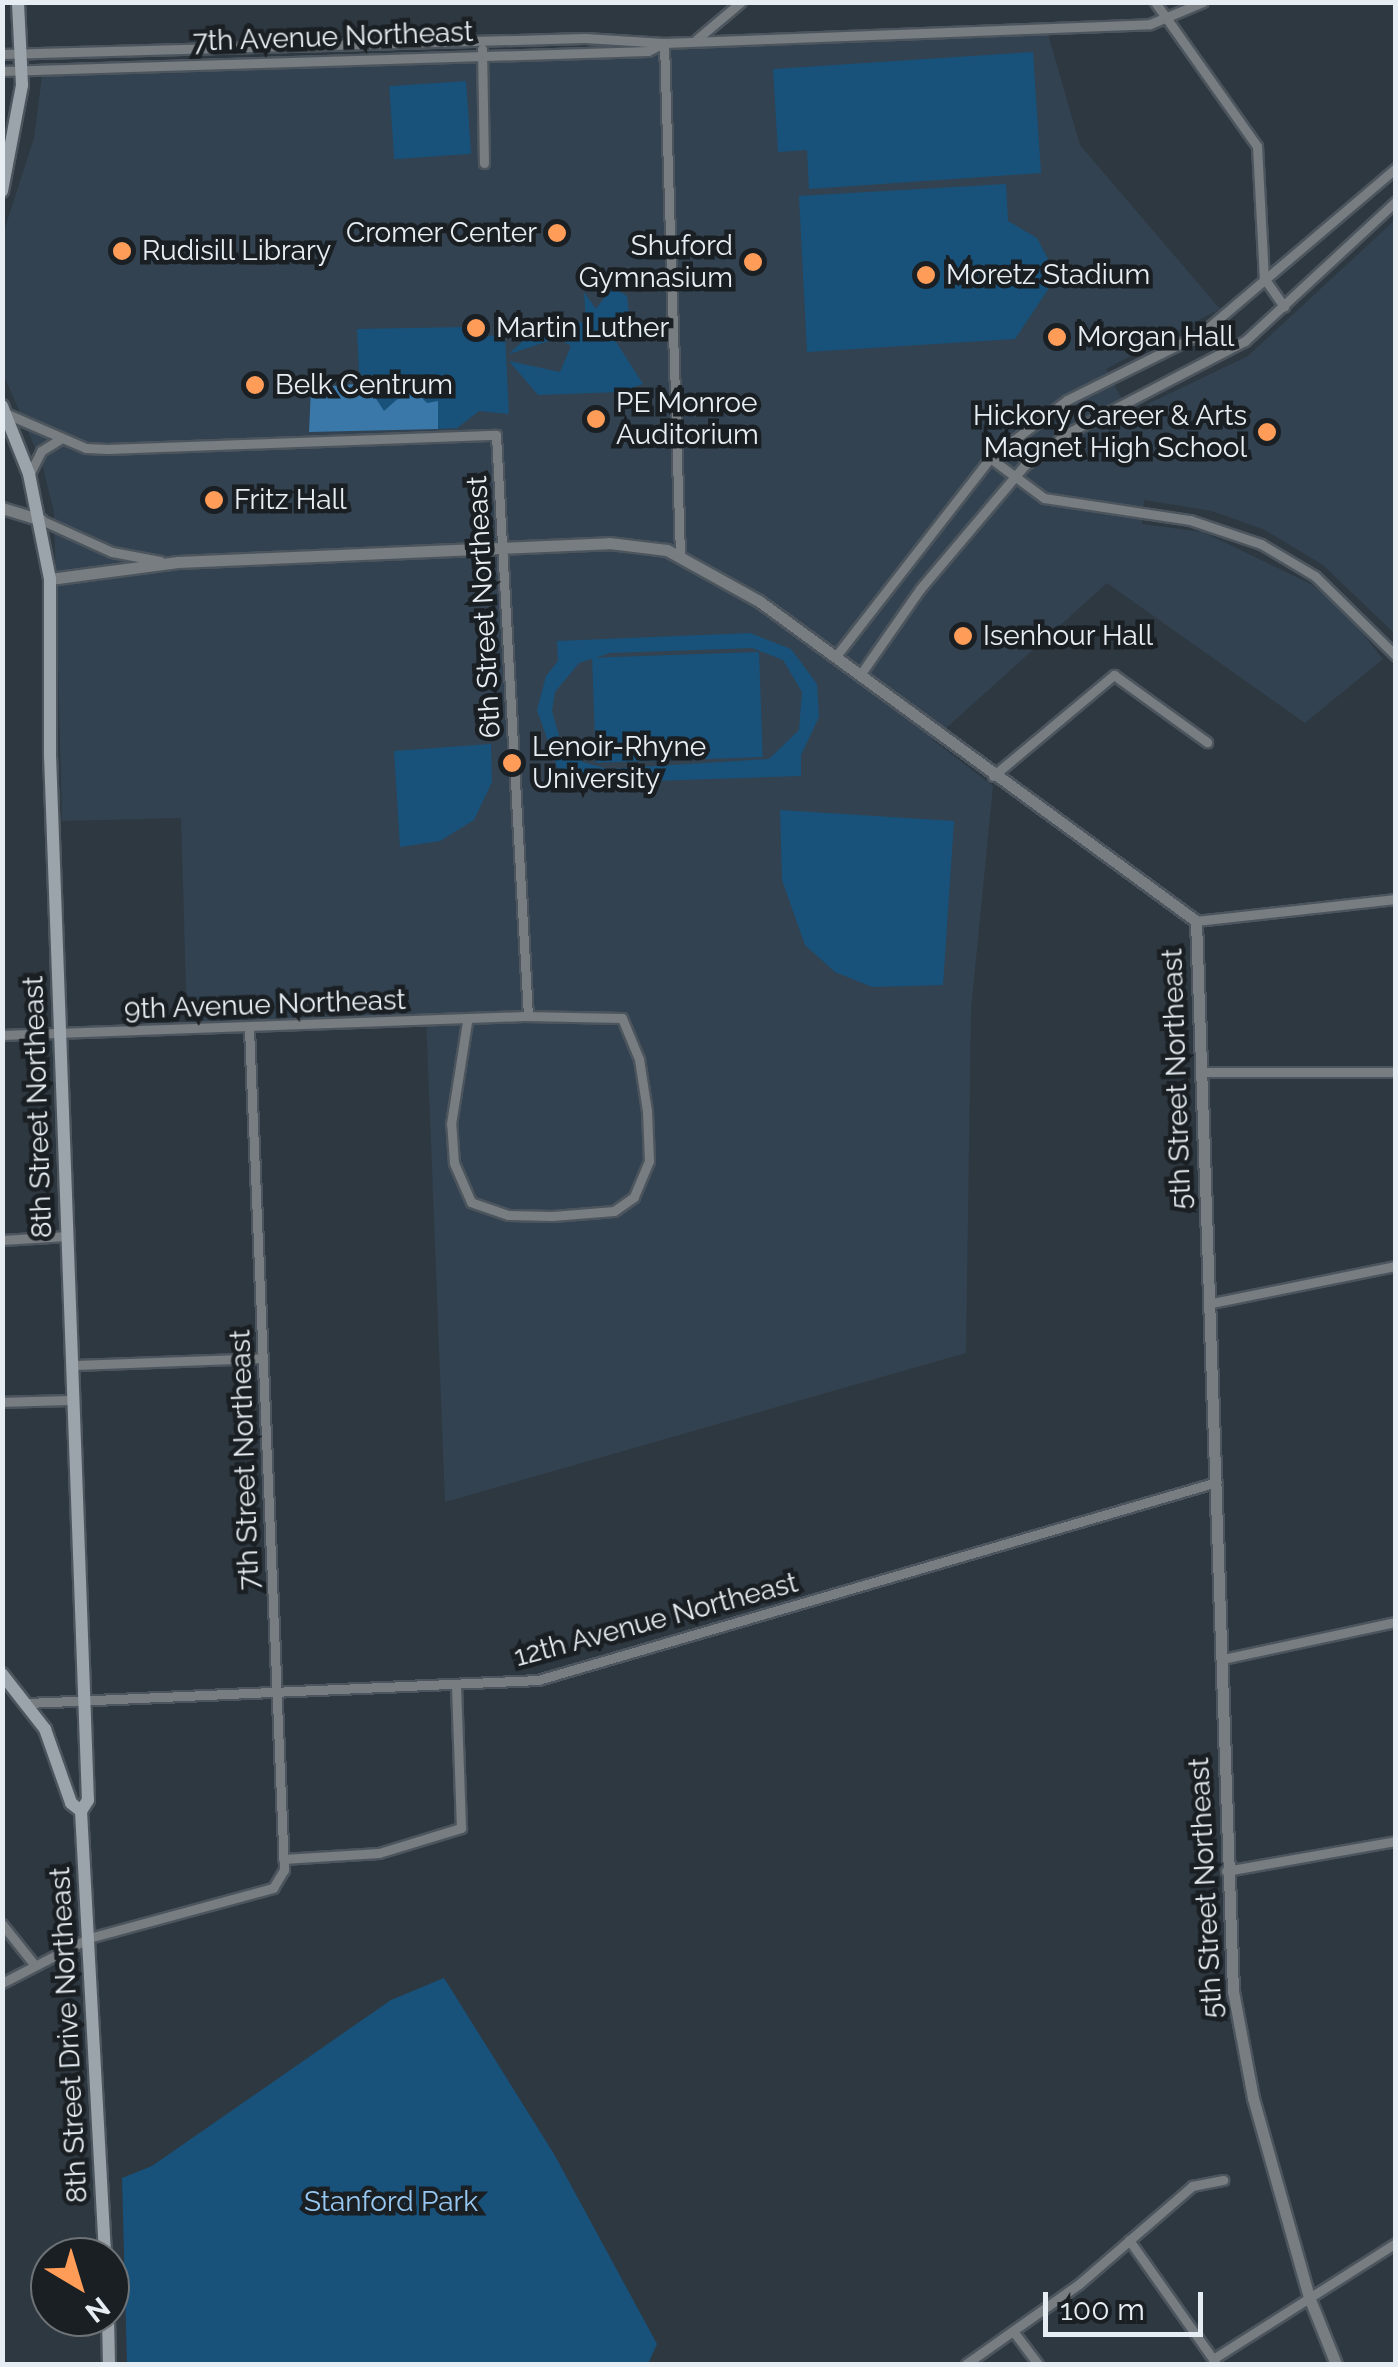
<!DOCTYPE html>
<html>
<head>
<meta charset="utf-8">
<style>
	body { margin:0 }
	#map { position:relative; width:1398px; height:2367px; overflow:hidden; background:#2e3841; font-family:Raleway,sans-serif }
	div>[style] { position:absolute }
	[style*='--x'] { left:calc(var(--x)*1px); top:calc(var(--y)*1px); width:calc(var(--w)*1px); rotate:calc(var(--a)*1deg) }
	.built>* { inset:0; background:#324250 }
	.green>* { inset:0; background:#18527b; transform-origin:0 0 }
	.forest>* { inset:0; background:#3978a9 }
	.roads { filter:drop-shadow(2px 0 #4c555d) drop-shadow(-2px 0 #4c555d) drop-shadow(0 2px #4c555d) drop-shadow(0 -2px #4c555d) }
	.minor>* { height:9px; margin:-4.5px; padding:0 4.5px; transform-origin:4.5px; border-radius:4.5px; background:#777d81 }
	.tertiary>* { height:11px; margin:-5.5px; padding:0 5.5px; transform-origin:5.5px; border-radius:5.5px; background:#777d81 }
	.secondary>* { height:12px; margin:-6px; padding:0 6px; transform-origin:6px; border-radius:6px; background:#9ba4ab }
	.dots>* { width:28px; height:28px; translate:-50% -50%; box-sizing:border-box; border:5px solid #1a1f23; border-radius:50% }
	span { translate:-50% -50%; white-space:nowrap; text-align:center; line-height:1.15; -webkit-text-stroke:9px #1a1f23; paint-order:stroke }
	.street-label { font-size:28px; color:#e7eef3 }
	.poi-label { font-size:28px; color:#e7eef3 }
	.right { translate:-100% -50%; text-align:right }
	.left { translate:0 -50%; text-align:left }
	.park-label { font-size:28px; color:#97c8f2 }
	.frame { position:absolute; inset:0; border:5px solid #e7eef3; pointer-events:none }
	.north { position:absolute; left:30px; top:2237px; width:100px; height:100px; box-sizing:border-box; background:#1a1f23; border:2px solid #6c7276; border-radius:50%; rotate:142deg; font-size:28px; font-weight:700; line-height:40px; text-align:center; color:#e7eef3 }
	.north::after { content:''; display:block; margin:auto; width:35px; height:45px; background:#fe9c58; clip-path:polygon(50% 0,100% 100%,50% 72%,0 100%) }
	.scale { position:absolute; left:1043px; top:2292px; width:160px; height:45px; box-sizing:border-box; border:5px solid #e7eef3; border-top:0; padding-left:12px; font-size:30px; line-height:35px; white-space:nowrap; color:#e7eef3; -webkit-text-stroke:8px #1a1f23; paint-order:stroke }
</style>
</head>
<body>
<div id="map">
	<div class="built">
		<div style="clip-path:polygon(1048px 34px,1080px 145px,1220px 309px,1106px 369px,1129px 413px,1248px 356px,1395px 220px,1395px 634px,1323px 565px,1265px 530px,1212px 511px,1144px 500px,1142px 524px,1203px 532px,1311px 584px,1344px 610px,1383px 659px,1305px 723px,1107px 583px,933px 740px,993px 786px,971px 1010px,966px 1353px,445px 1502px,426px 1015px,187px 1022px,181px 818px,62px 821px,54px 512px,42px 464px,3px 373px,2px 237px,34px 138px,42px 76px)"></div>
	</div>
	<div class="green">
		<div style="clip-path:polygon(1033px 52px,1041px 173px,809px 189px,807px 150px,778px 152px,773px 69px)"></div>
		<div style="left:466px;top:81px;width:73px;height:77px;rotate:86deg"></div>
		<div style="clip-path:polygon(1006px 184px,1008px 221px,1037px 238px,1050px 263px,1049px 288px,1015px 339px,807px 352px,799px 196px)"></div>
		<div style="clip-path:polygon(612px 287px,627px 296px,629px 313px,604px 323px,643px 384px,620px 392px,538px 395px,509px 361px,560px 372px,571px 346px,558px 338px,509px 354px,542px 323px,586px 322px,584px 292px,596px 309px)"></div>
		<div style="clip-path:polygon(467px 327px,468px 337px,505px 335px,509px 414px,479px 411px,457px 428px,438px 429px,438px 402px,384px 412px,359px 371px,357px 329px)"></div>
		<div style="clip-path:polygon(evenodd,750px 633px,791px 649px,817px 684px,819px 717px,801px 755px,801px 776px,563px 784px,537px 710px,546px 676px,558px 661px,557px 641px,750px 633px,752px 648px,783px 660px,802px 692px,799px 730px,769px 759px,608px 769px,583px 762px,560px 739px,552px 711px,555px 692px,579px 663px,610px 653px,752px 648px)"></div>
		<div style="left:759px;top:652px;width:105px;height:167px;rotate:88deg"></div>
		<div style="clip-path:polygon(491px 744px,492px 782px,474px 820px,440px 841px,400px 847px,394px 751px)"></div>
		<div style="clip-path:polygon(780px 810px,954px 821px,943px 985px,872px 987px,835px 972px,805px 945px,782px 880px)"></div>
		<div style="clip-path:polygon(444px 1978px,554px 2154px,657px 2344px,648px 2364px,127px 2364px,122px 2178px,152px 2166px,391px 2000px)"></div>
	</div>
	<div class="forest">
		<div style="clip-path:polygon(366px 383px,384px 411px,411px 387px,427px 403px,438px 401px,438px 429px,309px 432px,311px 388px)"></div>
	</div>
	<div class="roads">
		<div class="minor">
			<div style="--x:1155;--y:2;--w:176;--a:54.7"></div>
			<div style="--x:1257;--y:146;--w:132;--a:87"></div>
			<div style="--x:1264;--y:278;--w:35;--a:55"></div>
			<div style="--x:697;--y:39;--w:57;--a:-40.1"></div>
			<div style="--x:664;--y:43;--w:511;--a:88.21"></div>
			<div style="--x:482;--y:49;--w:114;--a:89"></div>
			<div style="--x:2;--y:54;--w:583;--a:-1.57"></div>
			<div style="--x:585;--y:38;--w:79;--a:3.6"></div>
			<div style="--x:664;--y:43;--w:486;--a:-2.2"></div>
			<div style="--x:1150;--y:24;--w:57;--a:-22.5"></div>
			<div style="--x:2;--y:71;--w:646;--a:-1.77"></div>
			<div style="--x:648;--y:51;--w:18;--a:-27"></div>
			<div style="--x:7;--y:414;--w:86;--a:23.3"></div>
			<div style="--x:86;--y:448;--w:21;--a:3"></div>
			<div style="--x:107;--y:449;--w:389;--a:-2.1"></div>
			<div style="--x:496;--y:435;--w:582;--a:86.85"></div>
			<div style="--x:990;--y:458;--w:67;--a:36.5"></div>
			<div style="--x:1044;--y:498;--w:148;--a:8.6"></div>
			<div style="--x:1190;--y:520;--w:75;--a:18.7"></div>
			<div style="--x:1261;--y:544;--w:63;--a:30.7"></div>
			<div style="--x:1315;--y:576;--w:114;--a:44.6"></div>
			<div style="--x:30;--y:473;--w:25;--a:-63"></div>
			<div style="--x:41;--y:451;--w:22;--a:-32"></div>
			<div style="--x:41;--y:520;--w:78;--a:24.3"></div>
			<div style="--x:112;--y:552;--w:49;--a:10.6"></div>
			<div style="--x:836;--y:656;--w:251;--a:-52.1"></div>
			<div style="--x:990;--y:458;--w:96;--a:-37"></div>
			<div style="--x:1067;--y:400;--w:151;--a:-26.4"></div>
			<div style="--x:1202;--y:333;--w:255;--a:-40.4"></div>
			<div style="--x:860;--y:675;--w:105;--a:-55.1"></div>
			<div style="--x:920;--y:589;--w:161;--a:-49.8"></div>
			<div style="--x:1024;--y:466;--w:55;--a:-36.9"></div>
			<div style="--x:1068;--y:433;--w:199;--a:-27.5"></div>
			<div style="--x:1245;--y:341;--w:206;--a:-42.8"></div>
			<div style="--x:993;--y:776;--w:158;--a:-39.9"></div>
			<div style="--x:1114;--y:675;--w:115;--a:35.8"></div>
			<div style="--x:1196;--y:921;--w:201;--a:-6.3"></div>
			<div style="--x:2;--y:1035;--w:522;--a:-2.08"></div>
			<div style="--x:524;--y:1016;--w:98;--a:1.2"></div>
			<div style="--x:622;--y:1018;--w:44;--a:67.5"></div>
			<div style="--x:639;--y:1059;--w:53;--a:81.3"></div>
			<div style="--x:647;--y:1111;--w:50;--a:87.7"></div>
			<div style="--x:649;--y:1161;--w:39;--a:113"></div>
			<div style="--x:634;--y:1197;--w:24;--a:145"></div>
			<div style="--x:614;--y:1211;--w:62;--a:175.4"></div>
			<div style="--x:552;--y:1216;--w:44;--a:-178.7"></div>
			<div style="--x:508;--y:1215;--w:39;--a:-161"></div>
			<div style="--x:471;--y:1202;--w:43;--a:-113.6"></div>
			<div style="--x:454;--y:1163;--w:39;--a:-94"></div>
			<div style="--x:451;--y:1124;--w:103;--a:-81.1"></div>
			<div style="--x:1201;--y:1072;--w:195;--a:0"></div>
			<div style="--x:2;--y:1240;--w:65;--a:-3.5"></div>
			<div style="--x:1212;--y:1303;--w:188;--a:-11.4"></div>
			<div style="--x:73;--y:1365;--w:190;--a:-2.1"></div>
			<div style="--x:2;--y:1402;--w:72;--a:-1.6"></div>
			<div style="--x:1223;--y:1659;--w:177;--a:-12.1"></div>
			<div style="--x:28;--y:1703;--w:511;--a:-2.58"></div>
			<div style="--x:538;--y:1680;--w:707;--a:-16.26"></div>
			<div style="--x:283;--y:1859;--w:96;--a:-3.6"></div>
			<div style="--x:379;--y:1853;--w:86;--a:-17"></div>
			<div style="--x:461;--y:1828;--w:140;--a:-92"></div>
			<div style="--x:1226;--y:1871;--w:173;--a:-10"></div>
			<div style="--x:2;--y:1924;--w:50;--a:51.5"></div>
			<div style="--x:2;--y:1983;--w:98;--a:-27.3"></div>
			<div style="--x:89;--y:1938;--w:191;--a:-15.2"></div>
			<div style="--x:273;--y:1888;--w:21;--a:-59"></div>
			<div style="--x:284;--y:1870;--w:842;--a:-92.38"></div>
			<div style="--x:1129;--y:2240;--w:149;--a:54.8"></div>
			<div style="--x:1013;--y:2331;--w:41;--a:52.9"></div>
			<div style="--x:1213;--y:2359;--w:217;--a:-32.4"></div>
			<div style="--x:966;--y:2364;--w:138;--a:-35.3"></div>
			<div style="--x:1079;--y:2284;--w:150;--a:-40.9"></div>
			<div style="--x:1192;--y:2186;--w:32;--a:-11"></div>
		</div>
		<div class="tertiary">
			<div style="--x:2;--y:508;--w:41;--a:17.1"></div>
			<div style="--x:50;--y:579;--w:129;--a:-7.6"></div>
			<div style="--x:178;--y:562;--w:431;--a:-2.5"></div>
			<div style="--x:609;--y:543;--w:58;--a:6.9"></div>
			<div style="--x:667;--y:550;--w:105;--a:29"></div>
			<div style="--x:759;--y:601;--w:542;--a:36.21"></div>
			<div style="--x:1196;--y:921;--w:1071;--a:88.02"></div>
			<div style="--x:1233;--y:1991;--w:109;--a:79.4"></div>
			<div style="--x:1253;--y:2098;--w:207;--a:74.3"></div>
			<div style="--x:1309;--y:2297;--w:72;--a:68.1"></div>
		</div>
		<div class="secondary">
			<div style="--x:2;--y:191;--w:108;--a:-79.3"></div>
			<div style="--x:22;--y:85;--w:83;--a:-92.8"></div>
			<div style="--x:2;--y:406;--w:73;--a:68.3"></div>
			<div style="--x:29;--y:474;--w:107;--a:78.7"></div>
			<div style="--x:50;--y:579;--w:176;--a:90"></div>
			<div style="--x:50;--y:755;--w:1046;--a:87.92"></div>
			<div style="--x:88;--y:1800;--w:13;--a:122"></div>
			<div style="--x:2;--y:1674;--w:70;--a:52"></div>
			<div style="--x:45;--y:1729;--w:78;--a:70.6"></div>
			<div style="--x:71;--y:1803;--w:13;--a:39"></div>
			<div style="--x:81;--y:1811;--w:447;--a:86.9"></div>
			<div style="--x:108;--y:2317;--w:47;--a:88.8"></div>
		</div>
	</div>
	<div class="dots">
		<div style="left:557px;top:233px;background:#fe9c58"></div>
		<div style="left:122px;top:251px;background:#fe9c58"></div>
		<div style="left:753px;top:262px;background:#fe9c58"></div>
		<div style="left:926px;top:275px;background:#fe9c58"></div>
		<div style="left:476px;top:328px;background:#fe9c58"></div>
		<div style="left:1057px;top:337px;background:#fe9c58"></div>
		<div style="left:255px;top:385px;background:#fe9c58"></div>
		<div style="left:596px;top:419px;background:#fe9c58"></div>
		<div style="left:1267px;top:432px;background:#fe9c58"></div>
		<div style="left:214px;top:500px;background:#fe9c58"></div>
		<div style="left:963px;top:636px;background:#fe9c58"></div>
		<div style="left:512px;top:763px;background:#fe9c58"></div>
	</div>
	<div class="street-label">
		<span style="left:333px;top:37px;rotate:-2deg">7th Avenue Northeast</span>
		<span style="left:484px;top:607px;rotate:-93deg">6th Street Northeast</span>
		<span style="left:265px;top:1005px;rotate:-2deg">9th Avenue Northeast</span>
		<span style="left:1177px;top:1079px;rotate:-92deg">5th Street Northeast</span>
		<span style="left:38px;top:1107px;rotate:-92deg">8th Street Northeast</span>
		<span style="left:245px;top:1460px;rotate:-92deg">7th Street Northeast</span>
		<span style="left:656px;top:1620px;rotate:-15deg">12th Avenue Northeast</span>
		<span style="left:1206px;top:1888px;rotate:-93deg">5th Street Northeast</span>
		<span style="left:69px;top:2035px;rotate:-93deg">8th Street Drive Northeast</span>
	</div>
	<div class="poi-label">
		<span class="right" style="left:537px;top:233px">Cromer Center</span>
		<span class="right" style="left:733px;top:262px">Shuford<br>Gymnasium</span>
		<span class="left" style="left:142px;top:251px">Rudisill Library</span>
		<span class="left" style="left:946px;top:275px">Moretz Stadium</span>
		<span class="left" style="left:496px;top:328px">Martin Luther</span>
		<span class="left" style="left:1077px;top:337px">Morgan Hall</span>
		<span class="left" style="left:275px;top:385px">Belk Centrum</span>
		<span class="left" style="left:616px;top:419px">PE Monroe<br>Auditorium</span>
		<span class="right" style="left:1247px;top:432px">Hickory Career &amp; Arts<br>Magnet High School</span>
		<span class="left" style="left:234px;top:500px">Fritz Hall</span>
		<span class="left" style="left:983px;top:636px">Isenhour Hall</span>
		<span class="left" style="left:532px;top:763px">Lenoir-Rhyne<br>University</span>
	</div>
	<div class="park-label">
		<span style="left:391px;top:2202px">Stanford Park</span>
	</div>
	<div class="frame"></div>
	<div class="north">N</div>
	<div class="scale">100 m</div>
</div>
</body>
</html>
